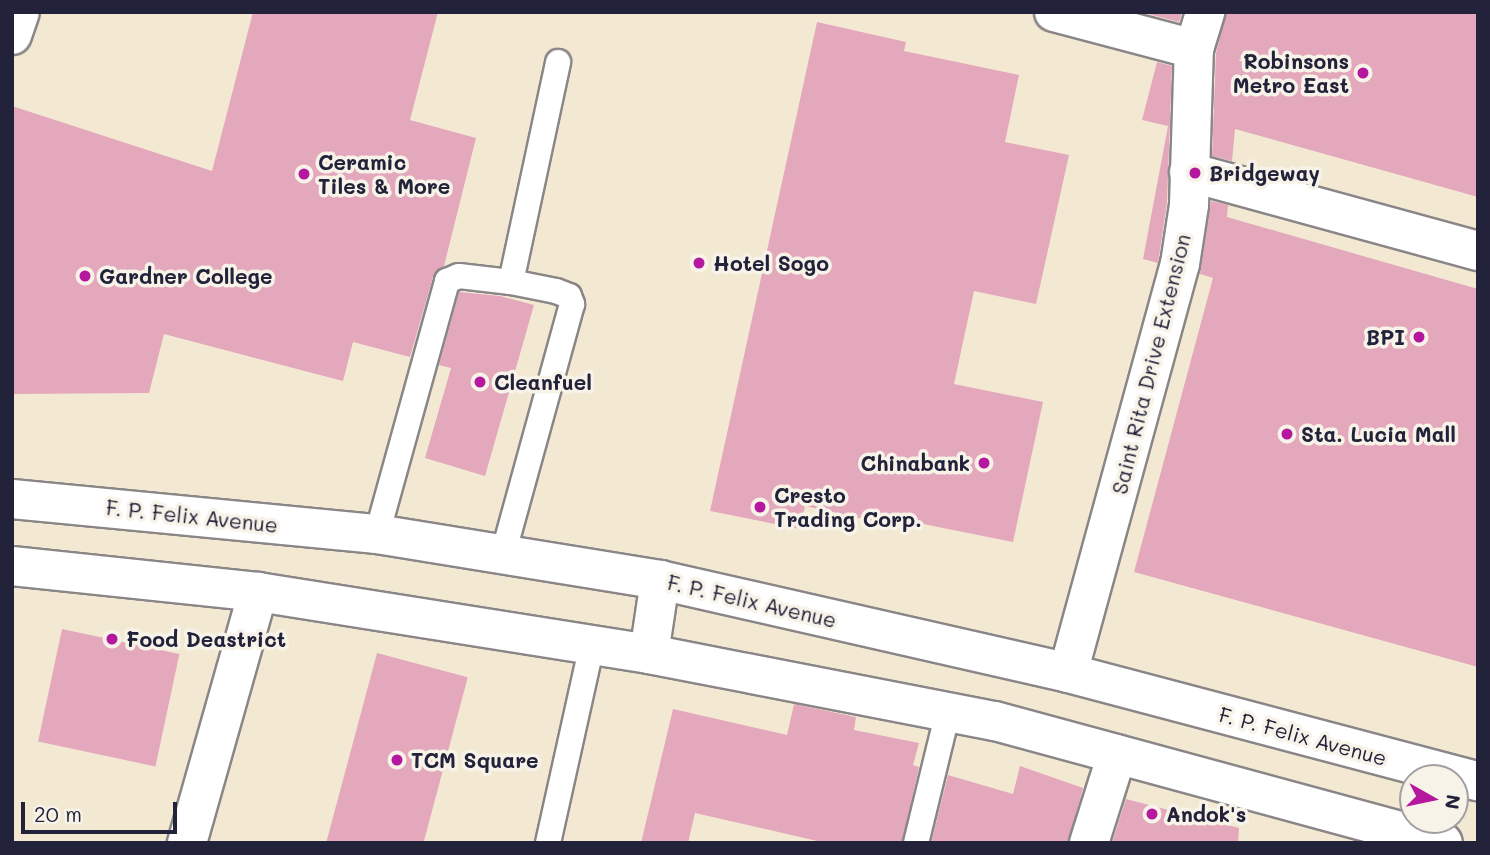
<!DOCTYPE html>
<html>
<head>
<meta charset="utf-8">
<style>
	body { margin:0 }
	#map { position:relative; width:1490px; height:855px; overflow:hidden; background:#f3e9d3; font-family:Mali,sans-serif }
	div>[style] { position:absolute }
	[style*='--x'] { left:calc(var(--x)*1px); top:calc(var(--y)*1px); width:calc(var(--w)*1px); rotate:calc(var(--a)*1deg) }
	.building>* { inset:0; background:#e4a8bc; transform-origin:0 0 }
	.roads { filter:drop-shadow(2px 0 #8a8687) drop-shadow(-2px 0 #8a8687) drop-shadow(0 2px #8a8687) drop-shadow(0 -2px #8a8687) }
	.lane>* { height:24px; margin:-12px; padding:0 12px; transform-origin:12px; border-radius:12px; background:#fff }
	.street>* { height:38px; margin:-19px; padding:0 19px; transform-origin:19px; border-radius:19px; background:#fff }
	.secondary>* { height:38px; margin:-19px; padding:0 19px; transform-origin:19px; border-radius:19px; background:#fff }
	.dots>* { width:19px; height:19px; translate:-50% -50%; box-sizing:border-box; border:4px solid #f7f3e8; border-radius:50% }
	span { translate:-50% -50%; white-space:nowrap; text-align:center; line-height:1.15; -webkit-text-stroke:7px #f7f3e8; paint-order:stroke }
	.poi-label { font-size:21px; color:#22223b; font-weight:700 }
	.right { translate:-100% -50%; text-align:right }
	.left { translate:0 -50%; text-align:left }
	.street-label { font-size:21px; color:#22223b }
	.frame { position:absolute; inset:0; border:14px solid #22223b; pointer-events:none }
	.north { position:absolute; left:1399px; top:764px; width:70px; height:70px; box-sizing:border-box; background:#f7f3e8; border:2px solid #a29fa3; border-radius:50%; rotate:99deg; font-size:19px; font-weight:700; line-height:28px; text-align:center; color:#22223b }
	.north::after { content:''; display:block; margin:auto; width:24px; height:32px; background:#b5179e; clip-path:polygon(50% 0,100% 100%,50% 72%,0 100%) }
	.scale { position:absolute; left:21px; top:802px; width:156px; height:32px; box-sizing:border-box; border:4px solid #22223b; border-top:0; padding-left:9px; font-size:21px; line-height:24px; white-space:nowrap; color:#22223b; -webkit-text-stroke:5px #f7f3e8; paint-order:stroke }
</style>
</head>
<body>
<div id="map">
	<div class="building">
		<div style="clip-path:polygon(253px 12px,438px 12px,410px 120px,476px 138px,444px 266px,433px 277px,410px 357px,353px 342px,343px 381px,164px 334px,149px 393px,12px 394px,12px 106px,212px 171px)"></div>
		<div style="clip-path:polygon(1141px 12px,1182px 12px,1179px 22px)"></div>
		<div style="clip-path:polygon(1226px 12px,1478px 12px,1478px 197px,1235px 129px,1232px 161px,1212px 156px,1216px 53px)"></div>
		<div style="clip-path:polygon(817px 22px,906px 42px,904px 51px,1019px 75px,1005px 142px,1069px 155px,1036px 304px,974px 291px,954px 384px,1043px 402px,1013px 542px,878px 515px,877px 522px,805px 506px,800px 529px,710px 511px)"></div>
		<div style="clip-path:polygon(1157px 62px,1172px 66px,1167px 203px,1158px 263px,1143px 259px,1168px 126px,1142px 120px)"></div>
		<div style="clip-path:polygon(1211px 201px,1228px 205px,1227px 217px,1478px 289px,1478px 667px,1134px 572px,1213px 278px,1200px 274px)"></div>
		<div style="clip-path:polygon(459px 292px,500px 296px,534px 305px,485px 476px,425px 458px,451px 368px,439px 365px)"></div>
		<div style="left:62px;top:629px;width:120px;height:115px;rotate:12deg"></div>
		<div style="left:377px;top:653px;width:94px;height:196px;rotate:15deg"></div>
		<div style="clip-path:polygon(794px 704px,856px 717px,854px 730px,919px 743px,913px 765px,919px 767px,902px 843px,826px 843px,695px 813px,688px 843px,641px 843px,673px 709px,787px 735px)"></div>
		<div style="clip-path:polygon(1020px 766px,1083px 788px,1068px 843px,931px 843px,948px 775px,1013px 794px)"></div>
		<div style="clip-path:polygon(1126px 799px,1239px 828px,1238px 843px,1112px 843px)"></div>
	</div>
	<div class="roads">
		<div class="lane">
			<div style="--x:511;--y:282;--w:225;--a:-77.9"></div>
			<div style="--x:377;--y:534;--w:263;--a:-74.5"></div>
			<div style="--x:447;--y:281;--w:13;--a:-23"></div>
			<div style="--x:459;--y:276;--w:52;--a:6.6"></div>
			<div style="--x:511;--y:282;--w:46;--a:11.3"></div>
			<div style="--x:556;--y:291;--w:14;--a:21"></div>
			<div style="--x:569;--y:296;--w:9;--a:69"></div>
			<div style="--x:572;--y:304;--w:260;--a:105.4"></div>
			<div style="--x:548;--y:843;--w:203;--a:-77.5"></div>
			<div style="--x:916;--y:843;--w:135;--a:-76.3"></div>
		</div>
		<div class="street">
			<div style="--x:1054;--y:12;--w:145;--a:14.8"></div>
			<div style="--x:12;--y:35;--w:24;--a:-71"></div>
			<div style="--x:1189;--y:172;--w:300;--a:15.3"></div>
			<div style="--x:1068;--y:673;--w:424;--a:-74.7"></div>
			<div style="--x:1180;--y:264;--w:60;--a:-81.3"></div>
			<div style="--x:1189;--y:205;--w:156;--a:-88.2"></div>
			<div style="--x:1194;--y:49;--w:39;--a:-73"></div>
			<div style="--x:187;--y:843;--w:261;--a:-74.2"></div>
			<div style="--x:1089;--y:843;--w:93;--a:-72.5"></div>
		</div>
		<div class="secondary">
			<div style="--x:12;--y:499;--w:367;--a:5.5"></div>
			<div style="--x:377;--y:534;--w:287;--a:9.2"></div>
			<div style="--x:660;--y:580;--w:418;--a:12.8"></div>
			<div style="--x:1068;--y:673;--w:424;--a:14.8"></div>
			<div style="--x:12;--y:566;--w:247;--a:6"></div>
			<div style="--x:258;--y:592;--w:396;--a:9"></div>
			<div style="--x:649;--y:654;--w:352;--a:11"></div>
			<div style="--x:995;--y:721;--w:464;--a:15.2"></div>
			<div style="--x:649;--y:654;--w:75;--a:-81.5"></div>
		</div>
	</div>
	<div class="dots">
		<div style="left:1363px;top:73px;background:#b5179e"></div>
		<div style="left:1195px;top:173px;background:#b5179e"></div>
		<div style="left:304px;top:174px;background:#b5179e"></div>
		<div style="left:699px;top:263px;background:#b5179e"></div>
		<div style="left:85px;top:276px;background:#b5179e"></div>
		<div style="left:1419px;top:337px;background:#b5179e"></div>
		<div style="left:480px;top:382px;background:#b5179e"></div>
		<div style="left:1287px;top:434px;background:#b5179e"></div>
		<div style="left:984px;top:463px;background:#b5179e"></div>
		<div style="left:760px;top:507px;background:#b5179e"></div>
		<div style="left:112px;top:639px;background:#b5179e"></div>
		<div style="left:397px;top:760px;background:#b5179e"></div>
		<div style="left:1152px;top:814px;background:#b5179e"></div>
	</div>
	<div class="poi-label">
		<span class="right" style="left:1349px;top:73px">Robinsons<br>Metro East</span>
		<span class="left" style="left:318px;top:174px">Ceramic<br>Tiles &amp; More</span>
		<span class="left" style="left:1209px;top:173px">Bridgeway</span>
		<span class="left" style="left:713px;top:263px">Hotel Sogo</span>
		<span class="left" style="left:99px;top:276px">Gardner College</span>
		<span class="right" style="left:1405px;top:337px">BPI</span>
		<span class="left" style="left:494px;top:382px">Cleanfuel</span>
		<span class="left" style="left:1301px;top:434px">Sta. Lucia Mall</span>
		<span class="right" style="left:970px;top:463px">Chinabank</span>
		<span class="left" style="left:774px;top:507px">Cresto<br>Trading Corp.</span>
		<span class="left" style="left:126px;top:639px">Food Deastrict</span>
		<span class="left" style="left:411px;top:760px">TCM Square</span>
		<span class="left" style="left:1166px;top:814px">Andok's</span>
	</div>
	<div class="street-label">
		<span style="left:1151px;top:364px;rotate:-76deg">Saint Rita Drive Extension</span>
		<span style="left:192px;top:516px;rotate:6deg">F. P. Felix Avenue</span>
		<span style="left:752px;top:601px;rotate:13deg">F. P. Felix Avenue</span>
		<span style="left:1303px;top:736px;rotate:15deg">F. P. Felix Avenue</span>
	</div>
	<div class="frame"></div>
	<div class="north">N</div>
	<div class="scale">20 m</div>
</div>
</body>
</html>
